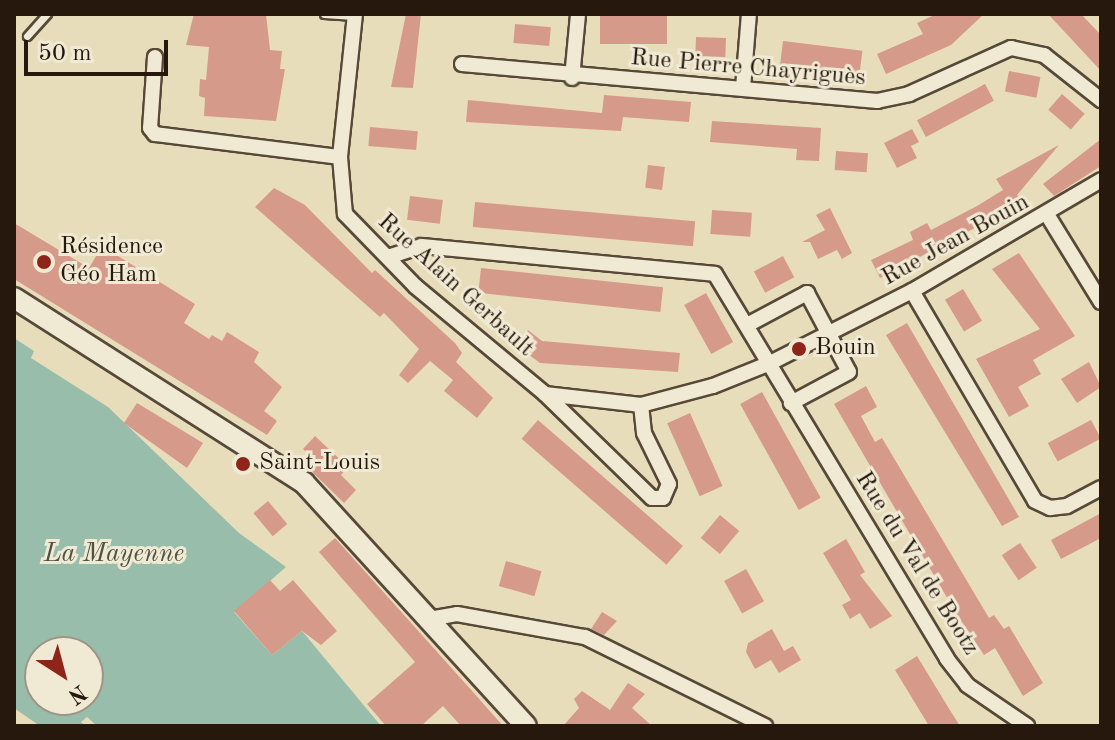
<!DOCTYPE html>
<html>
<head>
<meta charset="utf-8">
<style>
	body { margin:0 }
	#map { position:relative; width:1115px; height:740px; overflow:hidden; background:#e8ddbb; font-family:"Old Standard TT",serif }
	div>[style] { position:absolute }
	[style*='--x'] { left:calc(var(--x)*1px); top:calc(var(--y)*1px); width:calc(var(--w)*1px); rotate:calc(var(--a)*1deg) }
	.water>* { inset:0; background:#98bdaa }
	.building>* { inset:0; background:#d69a8b; transform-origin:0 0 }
	.roads { filter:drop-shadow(2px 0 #564938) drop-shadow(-2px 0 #564938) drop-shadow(0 2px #564938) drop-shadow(0 -2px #564938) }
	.lane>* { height:7px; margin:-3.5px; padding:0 3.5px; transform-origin:3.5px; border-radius:3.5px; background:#f0e9d3 }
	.street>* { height:14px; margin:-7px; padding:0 7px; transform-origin:7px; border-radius:7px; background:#f0e9d3 }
	.secondary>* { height:20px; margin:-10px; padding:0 10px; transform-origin:10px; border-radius:10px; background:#f0e9d3 }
	.dots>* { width:22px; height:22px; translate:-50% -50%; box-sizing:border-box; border:4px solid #f0e9d3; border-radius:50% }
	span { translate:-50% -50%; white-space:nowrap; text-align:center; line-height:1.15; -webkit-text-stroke:6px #f0e9d3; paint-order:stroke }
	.street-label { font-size:24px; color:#26180d }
	.poi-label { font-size:24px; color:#26180d }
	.left { translate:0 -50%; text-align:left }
	.water-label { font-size:26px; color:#4e5244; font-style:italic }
	.frame { position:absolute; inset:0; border:16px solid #26180d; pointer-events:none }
	.north { position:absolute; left:24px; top:636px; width:80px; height:80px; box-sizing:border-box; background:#f0e9d3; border:2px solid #9f9584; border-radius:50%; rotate:144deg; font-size:22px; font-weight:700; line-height:32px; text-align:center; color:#26180d }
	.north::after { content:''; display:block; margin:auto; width:28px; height:36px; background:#8f2418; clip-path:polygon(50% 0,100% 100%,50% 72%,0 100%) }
	.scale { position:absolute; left:24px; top:40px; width:144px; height:36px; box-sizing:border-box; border:4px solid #26180d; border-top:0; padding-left:10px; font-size:24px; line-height:28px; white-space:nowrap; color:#26180d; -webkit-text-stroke:6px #f0e9d3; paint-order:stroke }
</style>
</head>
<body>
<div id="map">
	<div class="water">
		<div style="clip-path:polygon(evenodd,14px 338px,34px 351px,31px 358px,108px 407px,239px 533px,286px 567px,234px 612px,272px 655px,302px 631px,381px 726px,97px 726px,87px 717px,81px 722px,85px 726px,40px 726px,14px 708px,14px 338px,40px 652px,88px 652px,88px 700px,40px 700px,40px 652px)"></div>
	</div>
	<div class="building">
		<div style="clip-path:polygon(194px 14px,266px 14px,270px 50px,282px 51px,280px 69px,285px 69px,276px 121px,204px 116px,205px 98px,199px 96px,200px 79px,206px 80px,209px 47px,186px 45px)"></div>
		<div style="clip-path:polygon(406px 14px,421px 14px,413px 88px,391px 87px)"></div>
		<div style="left:600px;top:14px;width:67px;height:30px"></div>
		<div style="clip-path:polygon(937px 14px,984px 14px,951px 45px,886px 74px,877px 54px,923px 34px,917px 23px)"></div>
		<div style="clip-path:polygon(1048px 14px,1081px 14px,1101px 35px,1101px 71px)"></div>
		<div style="left:515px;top:24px;width:36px;height:19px;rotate:5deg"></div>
		<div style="left:696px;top:37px;width:30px;height:19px;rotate:2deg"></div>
		<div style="left:783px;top:41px;width:80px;height:25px;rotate:7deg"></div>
		<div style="left:1009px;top:71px;width:32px;height:21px;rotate:11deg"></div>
		<div style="left:985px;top:84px;width:19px;height:77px;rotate:62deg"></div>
		<div style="left:1062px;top:94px;width:30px;height:21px;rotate:41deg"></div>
		<div style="clip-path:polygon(604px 95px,691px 102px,689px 122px,623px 117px,621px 131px,466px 122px,468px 100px,602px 113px)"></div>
		<div style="clip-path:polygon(712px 121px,821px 128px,819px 161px,796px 160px,797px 149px,710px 142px)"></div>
		<div style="left:370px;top:127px;width:48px;height:19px;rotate:5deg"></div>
		<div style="clip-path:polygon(912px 129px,919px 142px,911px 146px,917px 158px,897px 168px,884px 143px)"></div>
		<div style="clip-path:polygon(1101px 139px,1101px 166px,1054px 196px,1043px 184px)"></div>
		<div style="clip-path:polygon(1059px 145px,1017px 195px,1024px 202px,880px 278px,871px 260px,913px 240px,910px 232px,927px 223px,931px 230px,977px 206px,1003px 190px,996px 179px)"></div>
		<div style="left:836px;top:151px;width:32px;height:19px;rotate:4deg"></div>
		<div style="left:648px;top:165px;width:17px;height:23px;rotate:7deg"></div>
		<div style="clip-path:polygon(274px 188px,305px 205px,366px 267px,372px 273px,375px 270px,455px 343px,462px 353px,456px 362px,493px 398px,477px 418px,444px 391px,453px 380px,430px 361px,408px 383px,399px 375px,419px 349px,384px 313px,380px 317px,255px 207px)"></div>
		<div style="left:410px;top:196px;width:33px;height:24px;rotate:7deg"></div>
		<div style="left:475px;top:202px;width:221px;height:25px;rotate:5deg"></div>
		<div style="clip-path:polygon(830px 208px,852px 253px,842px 259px,837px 250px,818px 259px,810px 242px,802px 242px,825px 230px,816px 215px)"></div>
		<div style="left:712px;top:210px;width:40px;height:24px;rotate:4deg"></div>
		<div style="clip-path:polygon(14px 223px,89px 268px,102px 246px,195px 304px,184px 323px,209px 339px,212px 335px,222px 341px,227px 332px,259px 352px,254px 362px,282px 387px,264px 411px,277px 421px,267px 435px,14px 279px)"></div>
		<div style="clip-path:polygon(1019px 253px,1075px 336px,1033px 360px,1041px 374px,1018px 387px,1029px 406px,1009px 417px,976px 359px,1040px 329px,992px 269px)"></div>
		<div style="left:783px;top:256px;width:24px;height:33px;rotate:62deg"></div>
		<div style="left:481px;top:268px;width:183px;height:25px;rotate:6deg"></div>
		<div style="left:963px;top:289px;width:37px;height:21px;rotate:59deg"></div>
		<div style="left:706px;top:293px;width:56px;height:25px;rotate:61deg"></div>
		<div style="clip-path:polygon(907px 323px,1019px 517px,1002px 526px,886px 335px)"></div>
		<div style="clip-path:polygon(528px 330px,542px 341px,680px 353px,678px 372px,540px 363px,517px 346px)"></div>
		<div style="clip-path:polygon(1089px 362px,1101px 387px,1077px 403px,1061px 379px)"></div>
		<div style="clip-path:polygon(866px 386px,877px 407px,861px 416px,875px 442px,882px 438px,989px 618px,994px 615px,1004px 629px,1009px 626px,1043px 683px,1023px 696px,995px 648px,984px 655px,956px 613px,834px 404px)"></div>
		<div style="left:762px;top:392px;width:121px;height:25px;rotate:61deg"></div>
		<div style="clip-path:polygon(137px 403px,203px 443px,187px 468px,124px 423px)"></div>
		<div style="left:690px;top:413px;width:80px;height:25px;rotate:66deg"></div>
		<div style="left:538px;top:420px;width:192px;height:25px;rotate:41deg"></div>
		<div style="left:1091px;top:420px;width:21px;height:49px;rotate:62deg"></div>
		<div style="clip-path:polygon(315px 436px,348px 467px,341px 475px,356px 490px,344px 503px,304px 464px,311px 457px,303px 449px)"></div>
		<div style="left:268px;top:501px;width:30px;height:19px;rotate:50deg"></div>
		<div style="clip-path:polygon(1101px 513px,1101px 538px,1061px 559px,1051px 540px)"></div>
		<div style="left:720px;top:515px;width:25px;height:30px;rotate:40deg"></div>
		<div style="clip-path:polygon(335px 538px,473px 692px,503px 726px,461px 726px,443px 706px,421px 726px,386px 726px,367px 704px,415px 662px,319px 552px)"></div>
		<div style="clip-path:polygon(846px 539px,865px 572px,860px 575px,892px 616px,870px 629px,860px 613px,850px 619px,842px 605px,851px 600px,823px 553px)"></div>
		<div style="left:1020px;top:543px;width:30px;height:22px;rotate:56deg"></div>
		<div style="left:506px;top:561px;width:37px;height:26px;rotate:16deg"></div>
		<div style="left:746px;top:569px;width:37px;height:25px;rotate:61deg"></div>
		<div style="clip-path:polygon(270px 580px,280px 591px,293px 580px,337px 631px,321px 645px,302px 631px,272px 655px,234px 611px)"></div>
		<div style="clip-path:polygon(602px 612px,617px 621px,604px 635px,591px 629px)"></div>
		<div style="clip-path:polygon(772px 629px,784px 651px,793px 646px,801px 660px,779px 673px,771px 660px,755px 669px,746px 652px,748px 643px)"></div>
		<div style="clip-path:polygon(917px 656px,948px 707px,960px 726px,929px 726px,895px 670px)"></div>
		<div style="clip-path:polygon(628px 683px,645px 694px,632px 708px,652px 726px,563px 726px,579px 708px,574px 699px,582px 691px,610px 710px)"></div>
	</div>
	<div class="roads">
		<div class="lane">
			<div style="--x:324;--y:14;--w:30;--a:4"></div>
			<div style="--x:27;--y:36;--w:30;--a:-48"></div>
		</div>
		<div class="street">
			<div style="--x:355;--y:14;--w:144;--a:96"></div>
			<div style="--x:340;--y:157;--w:57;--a:85"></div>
			<div style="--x:345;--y:214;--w:100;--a:45.8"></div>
			<div style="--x:415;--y:286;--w:169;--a:39.7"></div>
			<div style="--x:545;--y:394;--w:97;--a:6.5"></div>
			<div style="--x:641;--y:405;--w:74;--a:-14.8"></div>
			<div style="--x:713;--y:386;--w:59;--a:-21.8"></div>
			<div style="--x:768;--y:364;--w:161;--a:-26.9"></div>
			<div style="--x:912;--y:291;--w:219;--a:-30.4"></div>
			<div style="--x:155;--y:57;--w:71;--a:94"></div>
			<div style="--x:150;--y:128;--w:8;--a:50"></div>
			<div style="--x:155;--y:134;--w:186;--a:7.1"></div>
			<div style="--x:462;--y:64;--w:417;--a:5.1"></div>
			<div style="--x:877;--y:101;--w:33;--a:-12"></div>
			<div style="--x:909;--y:94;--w:112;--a:-24.3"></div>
			<div style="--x:1011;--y:48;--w:34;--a:12"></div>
			<div style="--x:1044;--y:55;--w:73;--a:38.3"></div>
			<div style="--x:572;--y:78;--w:64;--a:-84.6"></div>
			<div style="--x:743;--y:88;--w:74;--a:-85.4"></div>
			<div style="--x:1048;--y:216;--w:101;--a:58.4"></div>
			<div style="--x:388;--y:257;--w:35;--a:-18"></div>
			<div style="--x:421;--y:246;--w:295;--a:5.4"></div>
			<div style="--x:715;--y:274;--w:449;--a:58.9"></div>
			<div style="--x:947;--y:659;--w:33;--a:52"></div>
			<div style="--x:967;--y:685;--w:73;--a:34.3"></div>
			<div style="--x:912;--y:291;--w:243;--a:59.6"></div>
			<div style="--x:1035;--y:501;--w:17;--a:25"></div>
			<div style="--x:1050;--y:508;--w:17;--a:-7"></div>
			<div style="--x:1067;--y:506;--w:38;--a:-28"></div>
			<div style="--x:749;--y:324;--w:66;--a:-28.1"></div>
			<div style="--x:807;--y:293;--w:89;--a:62"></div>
			<div style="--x:849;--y:372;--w:66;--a:151.9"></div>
			<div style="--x:545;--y:394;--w:149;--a:44.2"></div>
			<div style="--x:652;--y:498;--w:11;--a:0"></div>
			<div style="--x:663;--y:498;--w:15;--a:-67"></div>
			<div style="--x:669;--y:484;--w:57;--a:-116.1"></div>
			<div style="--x:644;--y:433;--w:28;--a:-96"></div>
			<div style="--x:429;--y:619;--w:28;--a:-10"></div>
			<div style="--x:457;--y:614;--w:130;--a:10.2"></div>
			<div style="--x:585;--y:637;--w:201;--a:26.3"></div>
		</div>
		<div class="secondary">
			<div style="--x:14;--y:298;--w:344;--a:32.5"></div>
			<div style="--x:304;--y:483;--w:329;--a:47.6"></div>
		</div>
	</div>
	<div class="dots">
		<div style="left:44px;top:262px;background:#8f2418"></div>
		<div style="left:799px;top:349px;background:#8f2418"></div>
		<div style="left:243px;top:464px;background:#8f2418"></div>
	</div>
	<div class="street-label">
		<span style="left:748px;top:69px;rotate:5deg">Rue Pierre Chayriguès</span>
		<span style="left:956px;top:241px;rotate:-29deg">Rue Jean Bouin</span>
		<span style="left:455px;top:286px;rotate:42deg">Rue Alain Gerbault</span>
		<span style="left:916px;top:564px;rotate:58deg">Rue du Val de Bootz</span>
	</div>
	<div class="poi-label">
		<span class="left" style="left:60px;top:262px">Résidence<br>Géo Ham</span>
		<span class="left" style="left:815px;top:349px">Bouin</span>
		<span class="left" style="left:259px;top:464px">Saint-Louis</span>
	</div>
	<div class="water-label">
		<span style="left:114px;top:555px">La Mayenne</span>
	</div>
	<div class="frame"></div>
	<div class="north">N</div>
	<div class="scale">50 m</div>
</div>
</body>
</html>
